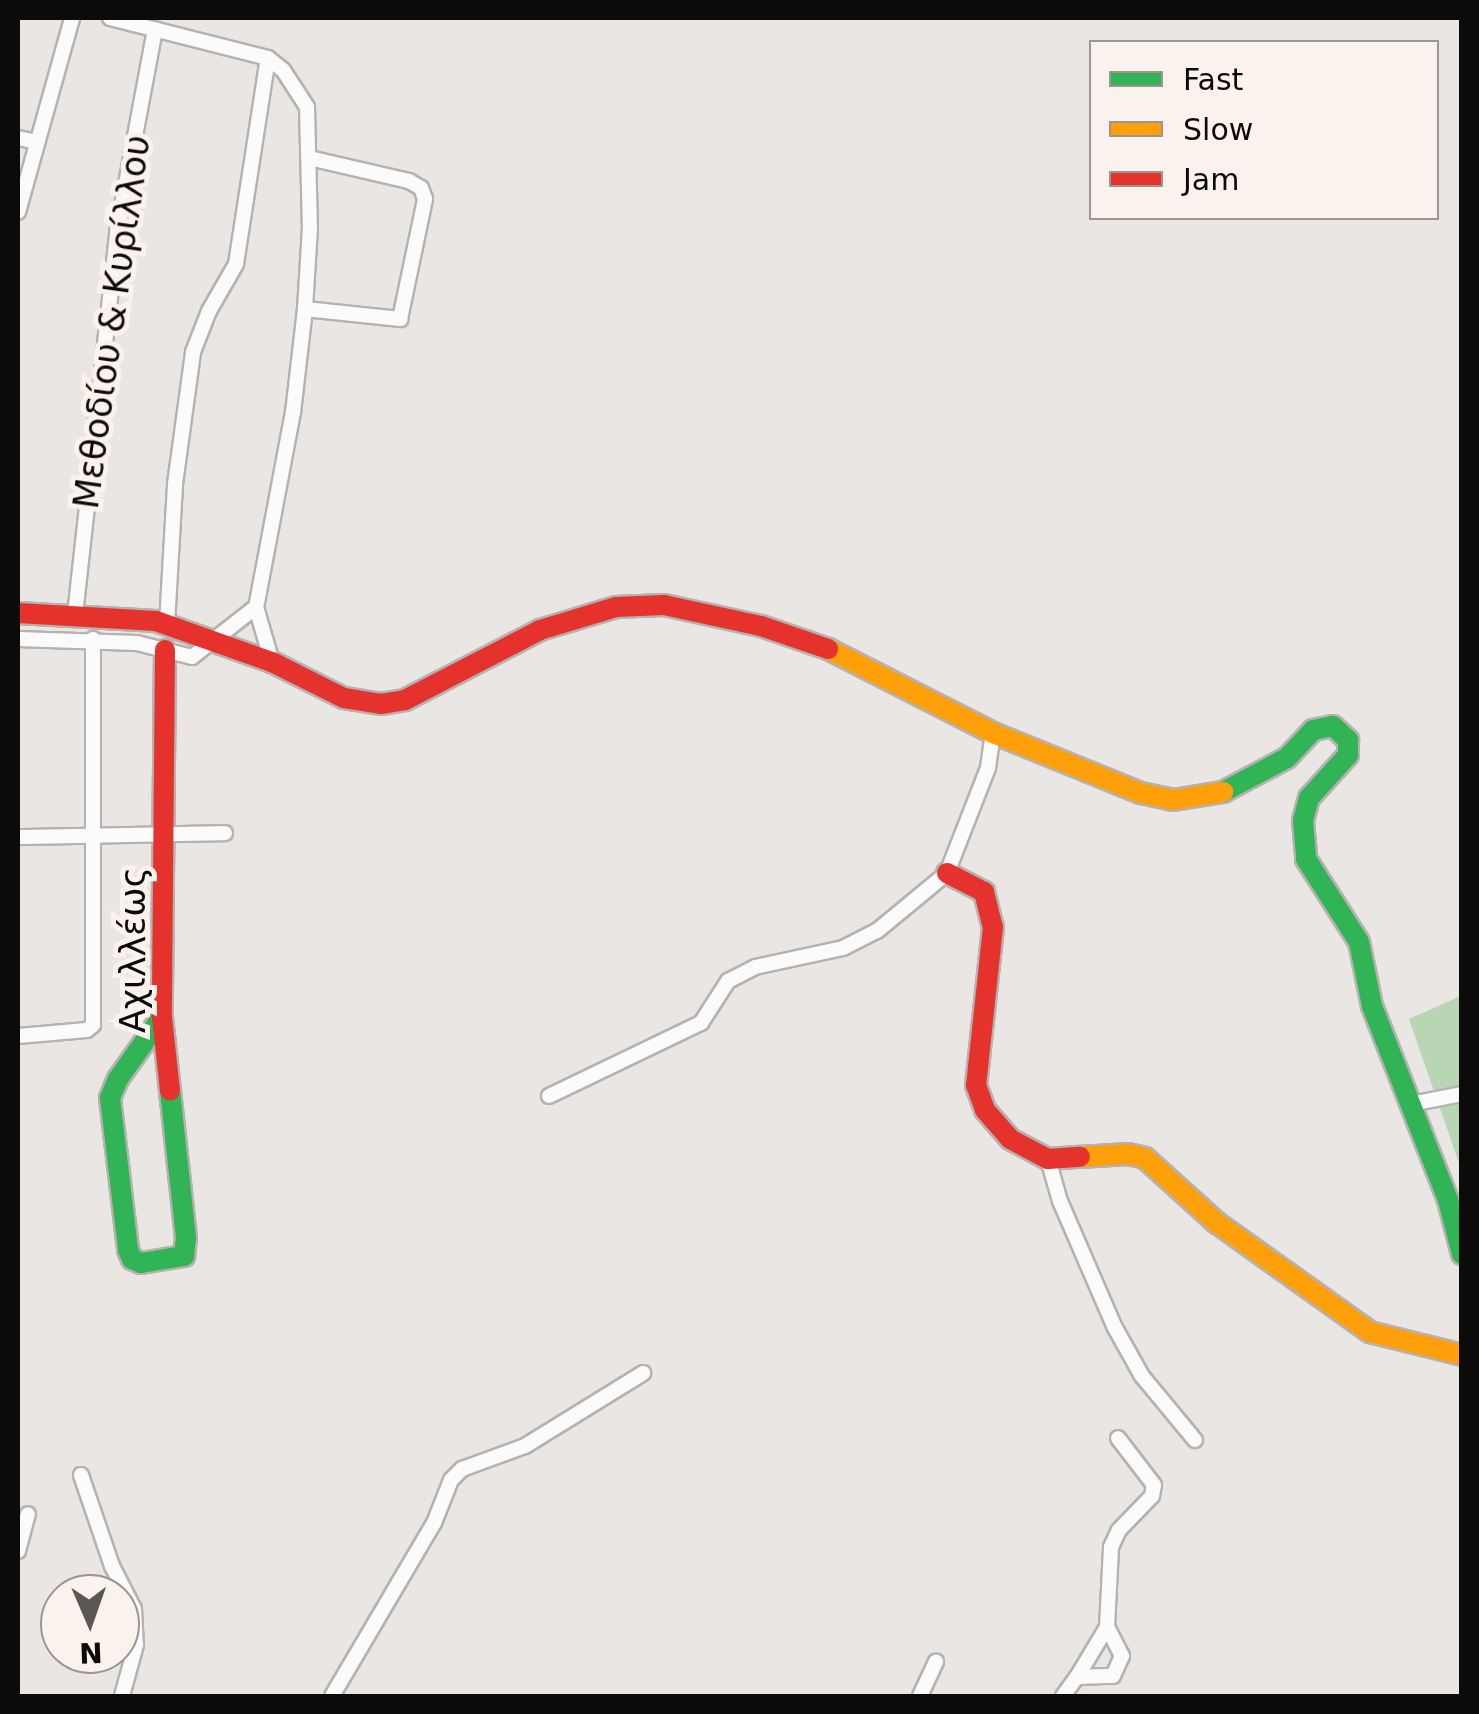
<!DOCTYPE html>
<html>
<head>
<meta charset="utf-8">
<style>
	body { margin:0 }
	#map { position:relative; width:1479px; height:1714px; overflow:hidden; background:#e9e6e3; font-family:"DejaVu Sans",sans-serif }
	div>[style] { position:absolute }
	[style*='--x'] { left:calc(var(--x)*1px); top:calc(var(--y)*1px); width:calc(var(--w)*1px); rotate:calc(var(--a)*1deg) }
	.green>* { inset:0; background:#b9d6b4 }
	.roads { filter:drop-shadow(2px 0 #b5b2b0) drop-shadow(-2px 0 #b5b2b0) drop-shadow(0 2px #b5b2b0) drop-shadow(0 -2px #b5b2b0) }
	.street>* { height:14px; margin:-7px; padding:0 7px; transform-origin:7px; border-radius:7px; background:#fcfbfb }
	.fast>* { height:20px; margin:-10px; padding:0 10px; transform-origin:10px; border-radius:10px; background:#30b455 }
	.slow>* { height:20px; margin:-10px; padding:0 10px; transform-origin:10px; border-radius:10px; background:#ff9f0a }
	.jam>* { height:20px; margin:-10px; padding:0 10px; transform-origin:10px; border-radius:10px; background:#e5322d }
	span { translate:-50% -50%; white-space:nowrap; text-align:center; line-height:1.15; -webkit-text-stroke:10px #f9f2ed; paint-order:stroke }
	.street-label { font-size:35px; color:#0d0b09 }
	.frame { position:absolute; inset:0; border:20px solid #0d0b09; pointer-events:none }
	.legend { position:absolute; left:1089px; top:40px; width:350px; height:180px; box-sizing:border-box; background:#f9f2ed; border:2px solid #9b9692; margin:0; padding:12px 18px; list-style:none; font-size:30px; color:#0d0b09 }
	.legend li { display:flex; align-items:center; gap:20px; height:50px }
	.legend b { width:50px; border:2px solid #9b9692 }
	.north { position:absolute; left:40px; top:1574px; width:100px; height:100px; box-sizing:border-box; background:#f9f2ed; border:2px solid #9b9692; border-radius:50%; rotate:178deg; font-size:28px; font-weight:700; line-height:40px; text-align:center; color:#0d0b09 }
	.north::after { content:''; display:block; margin:auto; width:35px; height:45px; background:#5a5855; clip-path:polygon(50% 0,100% 100%,50% 72%,0 100%) }
</style>
</head>
<body>
<div id="map">
	<div class="green">
		<div style="clip-path:polygon(1461px 996px,1461px 1169px,1409px 1019px)"></div>
	</div>
	<div class="roads">
		<div class="street">
			<div style="--x:110;--y:18;--w:163;--a:14.2"></div>
			<div style="--x:268;--y:58;--w:19;--a:39"></div>
			<div style="--x:283;--y:70;--w:44;--a:57"></div>
			<div style="--x:307;--y:107;--w:120;--a:88.6"></div>
			<div style="--x:310;--y:227;--w:82;--a:93.5"></div>
			<div style="--x:305;--y:309;--w:104;--a:96.6"></div>
			<div style="--x:293;--y:412;--w:198;--a:100.7"></div>
			<div style="--x:18;--y:138;--w:19;--a:12"></div>
			<div style="--x:18;--y:212;--w:201;--a:-74.4"></div>
			<div style="--x:305;--y:309;--w:96;--a:6"></div>
			<div style="--x:400;--y:319;--w:123;--a:-78.2"></div>
			<div style="--x:425;--y:199;--w:12;--a:-110"></div>
			<div style="--x:421;--y:188;--w:14;--a:-150"></div>
			<div style="--x:409;--y:181;--w:103;--a:-167"></div>
			<div style="--x:75;--y:615;--w:390;--a:-83.7"></div>
			<div style="--x:118;--y:227;--w:201;--a:-79.4"></div>
			<div style="--x:167;--y:624;--w:140;--a:-86.7"></div>
			<div style="--x:175;--y:484;--w:133;--a:-82.2"></div>
			<div style="--x:193;--y:352;--w:44;--a:-68.7"></div>
			<div style="--x:209;--y:311;--w:54;--a:-60.1"></div>
			<div style="--x:236;--y:264;--w:208;--a:-81.2"></div>
			<div style="--x:18;--y:639;--w:119;--a:1.9"></div>
			<div style="--x:137;--y:643;--w:57;--a:14.3"></div>
			<div style="--x:192;--y:657;--w:81;--a:-38"></div>
			<div style="--x:256;--y:607;--w:57;--a:73.8"></div>
			<div style="--x:18;--y:837;--w:207;--a:-1.1"></div>
			<div style="--x:18;--y:1036;--w:69;--a:-5"></div>
			<div style="--x:87;--y:1030;--w:8;--a:-40"></div>
			<div style="--x:93;--y:1025;--w:386;--a:-90"></div>
			<div style="--x:549;--y:1096;--w:169;--a:-25.7"></div>
			<div style="--x:701;--y:1023;--w:50;--a:-57.3"></div>
			<div style="--x:728;--y:981;--w:30;--a:-27"></div>
			<div style="--x:755;--y:967;--w:90;--a:-12.2"></div>
			<div style="--x:843;--y:948;--w:38;--a:-27"></div>
			<div style="--x:877;--y:931;--w:91;--a:-39.6"></div>
			<div style="--x:947;--y:873;--w:113;--a:-68.7"></div>
			<div style="--x:988;--y:768;--w:35;--a:-82"></div>
			<div style="--x:1411;--y:1104;--w:52;--a:-11.1"></div>
			<div style="--x:1048;--y:1159;--w:44;--a:74.1"></div>
			<div style="--x:1060;--y:1201;--w:136;--a:66.6"></div>
			<div style="--x:1114;--y:1326;--w:57;--a:60.8"></div>
			<div style="--x:1142;--y:1376;--w:83;--a:50.4"></div>
			<div style="--x:81;--y:1475;--w:96;--a:71.2"></div>
			<div style="--x:112;--y:1566;--w:48;--a:62.9"></div>
			<div style="--x:134;--y:1609;--w:36;--a:87"></div>
			<div style="--x:136;--y:1645;--w:53;--a:105.4"></div>
			<div style="--x:18;--y:1551;--w:38;--a:-75"></div>
			<div style="--x:1077;--y:1677;--w:58;--a:-59"></div>
			<div style="--x:332;--y:1696;--w:201;--a:-59.5"></div>
			<div style="--x:434;--y:1523;--w:46;--a:-68.4"></div>
			<div style="--x:451;--y:1480;--w:16;--a:-45"></div>
			<div style="--x:462;--y:1469;--w:67;--a:-20.1"></div>
			<div style="--x:525;--y:1446;--w:139;--a:-31.7"></div>
			<div style="--x:920;--y:1696;--w:38;--a:-65"></div>
			<div style="--x:1063;--y:1696;--w:24;--a:-54"></div>
			<div style="--x:1077;--y:1677;--w:36;--a:-2"></div>
			<div style="--x:1113;--y:1676;--w:22;--a:-66"></div>
			<div style="--x:1122;--y:1656;--w:33;--a:-117"></div>
			<div style="--x:1107;--y:1627;--w:80;--a:-87.1"></div>
			<div style="--x:1111;--y:1547;--w:19;--a:-65"></div>
			<div style="--x:1119;--y:1530;--w:47;--a:-45.9"></div>
			<div style="--x:1152;--y:1496;--w:11;--a:-80"></div>
			<div style="--x:1154;--y:1485;--w:59;--a:-127.5"></div>
		</div>
		<div class="fast">
			<div style="--x:1223;--y:792;--w:72;--a:-28"></div>
			<div style="--x:1287;--y:758;--w:38;--a:-47"></div>
			<div style="--x:1313;--y:730;--w:20;--a:-11"></div>
			<div style="--x:1333;--y:726;--w:21;--a:43"></div>
			<div style="--x:1348;--y:740;--w:15;--a:90"></div>
			<div style="--x:1348;--y:755;--w:58;--a:132.2"></div>
			<div style="--x:1309;--y:798;--w:24;--a:105"></div>
			<div style="--x:1303;--y:821;--w:38;--a:85"></div>
			<div style="--x:1306;--y:859;--w:98;--a:57.4"></div>
			<div style="--x:1359;--y:942;--w:65;--a:78.5"></div>
			<div style="--x:1372;--y:1006;--w:208;--a:68.6"></div>
			<div style="--x:1448;--y:1200;--w:56;--a:75.5"></div>
			<div style="--x:162;--y:1017;--w:76;--a:125.4"></div>
			<div style="--x:118;--y:1079;--w:21;--a:113"></div>
			<div style="--x:110;--y:1098;--w:153;--a:83.2"></div>
			<div style="--x:128;--y:1250;--w:10;--a:66"></div>
			<div style="--x:132;--y:1259;--w:10;--a:24"></div>
			<div style="--x:141;--y:1263;--w:44;--a:-9.2"></div>
			<div style="--x:184;--y:1256;--w:18;--a:-84"></div>
			<div style="--x:186;--y:1238;--w:148;--a:-96.2"></div>
		</div>
		<div class="slow">
			<div style="--x:828;--y:649;--w:185;--a:27"></div>
			<div style="--x:993;--y:733;--w:160;--a:22.1"></div>
			<div style="--x:1141;--y:793;--w:33;--a:12"></div>
			<div style="--x:1173;--y:800;--w:51;--a:-9.1"></div>
			<div style="--x:1080;--y:1157;--w:48;--a:-3.6"></div>
			<div style="--x:1128;--y:1154;--w:17;--a:13"></div>
			<div style="--x:1145;--y:1158;--w:97;--a:42.1"></div>
			<div style="--x:1217;--y:1223;--w:188;--a:35.5"></div>
			<div style="--x:1370;--y:1332;--w:95;--a:14"></div>
		</div>
		<div class="jam">
			<div style="--x:18;--y:613;--w:138;--a:3.3"></div>
			<div style="--x:156;--y:621;--w:123;--a:19.5"></div>
			<div style="--x:272;--y:662;--w:80;--a:26.6"></div>
			<div style="--x:344;--y:698;--w:37;--a:9"></div>
			<div style="--x:381;--y:704;--w:24;--a:-9"></div>
			<div style="--x:405;--y:700;--w:152;--a:-27.4"></div>
			<div style="--x:540;--y:630;--w:79;--a:-16.8"></div>
			<div style="--x:616;--y:607;--w:48;--a:-2.4"></div>
			<div style="--x:664;--y:605;--w:99;--a:12.2"></div>
			<div style="--x:761;--y:626;--w:71;--a:18.9"></div>
			<div style="--x:165;--y:650;--w:367;--a:90.5"></div>
			<div style="--x:162;--y:1017;--w:74;--a:83.8"></div>
			<div style="--x:947;--y:873;--w:42;--a:27.2"></div>
			<div style="--x:984;--y:892;--w:36;--a:76"></div>
			<div style="--x:993;--y:927;--w:159;--a:96.1"></div>
			<div style="--x:976;--y:1085;--w:27;--a:70"></div>
			<div style="--x:985;--y:1110;--w:38;--a:49"></div>
			<div style="--x:1010;--y:1139;--w:43;--a:27.8"></div>
			<div style="--x:1048;--y:1159;--w:32;--a:-4"></div>
		</div>
	</div>
	<div class="street-label">
		<span style="left:112px;top:322px;rotate:-82deg">Μεθοδίου &amp; Κυρίλλου</span>
		<span style="left:133px;top:950px;rotate:-90deg">Αχιλλέως</span>
	</div>
	<div class="frame"></div>
	<ul class="legend">
	<li><b style="height:12px;background:#30b455"></b>Fast</li>
	<li><b style="height:12px;background:#ff9f0a"></b>Slow</li>
	<li><b style="height:12px;background:#e5322d"></b>Jam</li>
	</ul>
	<div class="north">N</div>
</div>
</body>
</html>
